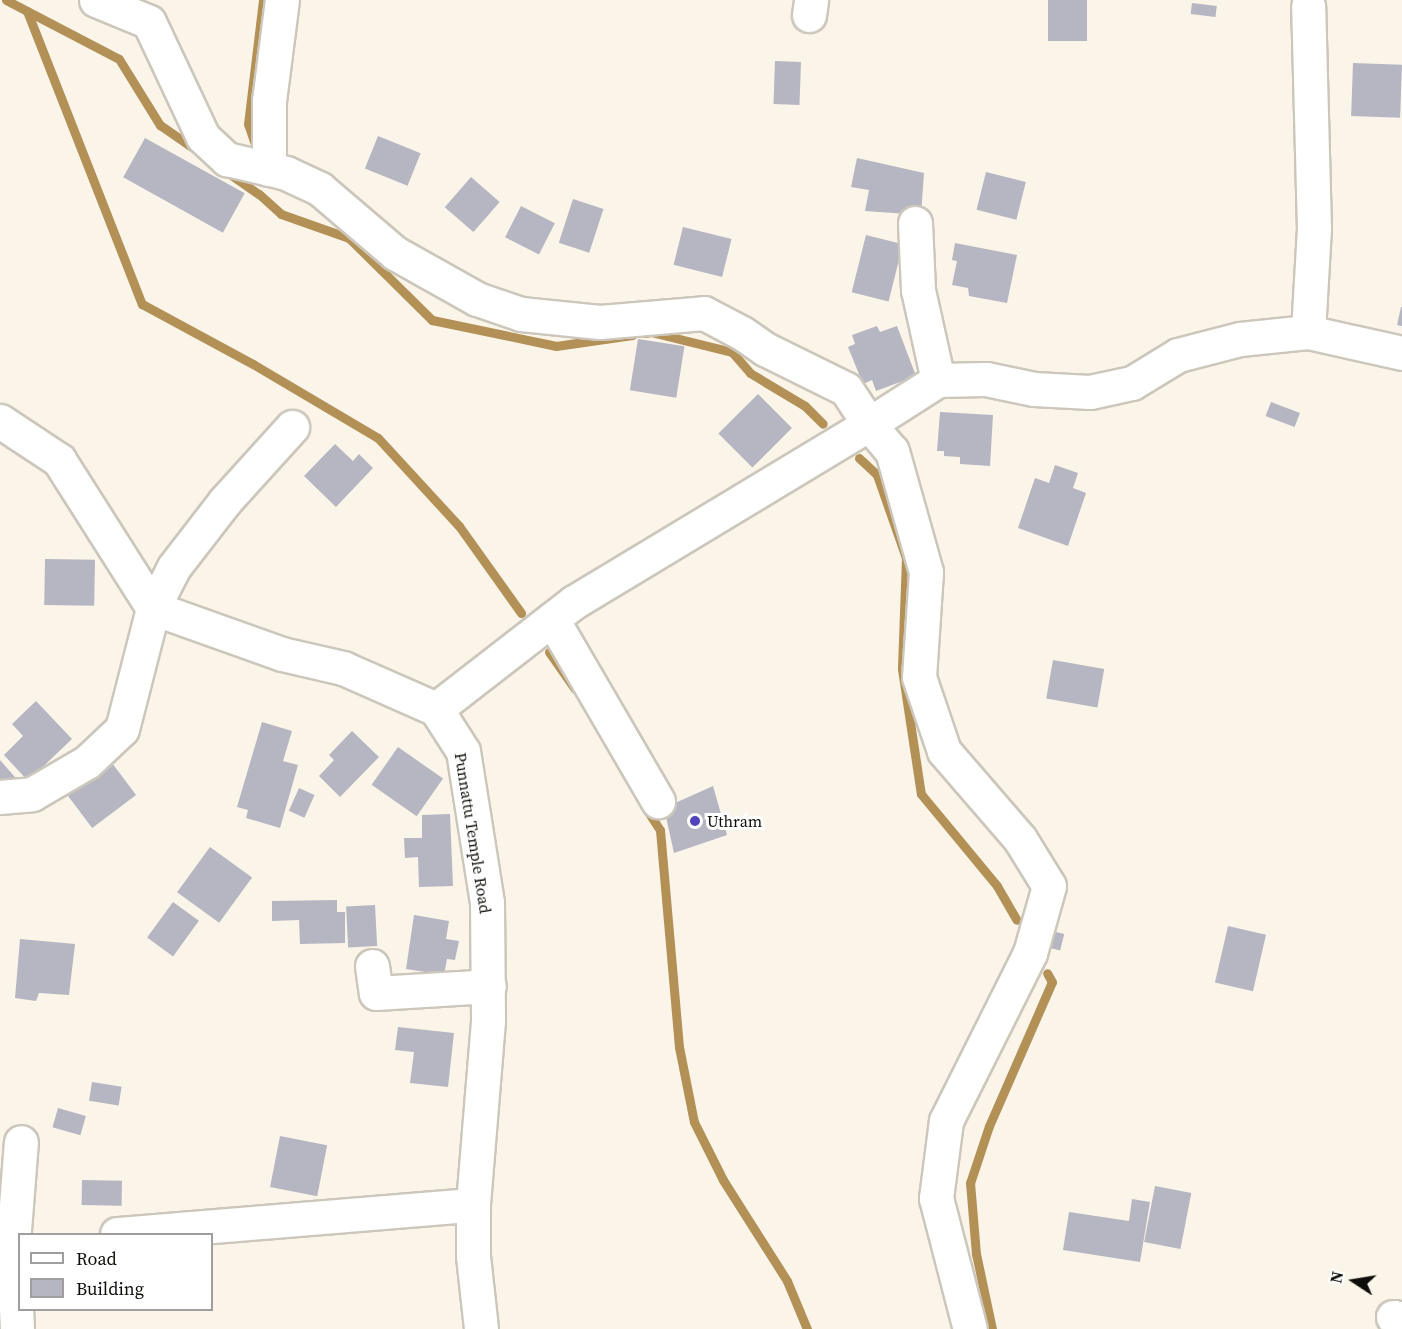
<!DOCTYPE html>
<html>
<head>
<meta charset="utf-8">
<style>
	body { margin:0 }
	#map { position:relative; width:1402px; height:1329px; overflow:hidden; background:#fbf4e9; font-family:"Source Serif 4",serif }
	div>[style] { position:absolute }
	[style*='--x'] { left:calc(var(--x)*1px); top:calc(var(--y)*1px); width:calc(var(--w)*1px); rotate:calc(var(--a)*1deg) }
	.stream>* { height:9px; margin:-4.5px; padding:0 4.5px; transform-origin:4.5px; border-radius:4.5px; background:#b39156 }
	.building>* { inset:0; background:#b5b6c2; transform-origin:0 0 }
	.roads { filter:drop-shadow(2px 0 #ccc6bb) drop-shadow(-2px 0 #ccc6bb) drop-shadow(0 2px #ccc6bb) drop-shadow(0 -2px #ccc6bb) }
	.minor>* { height:33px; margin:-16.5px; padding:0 16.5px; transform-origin:16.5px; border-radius:16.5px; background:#fff }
	.dots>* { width:16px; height:16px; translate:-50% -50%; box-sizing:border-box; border:3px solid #fff; border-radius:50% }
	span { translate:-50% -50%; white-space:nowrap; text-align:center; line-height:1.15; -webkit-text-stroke:6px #fff; paint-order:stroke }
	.poi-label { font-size:16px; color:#0f0d09 }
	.left { translate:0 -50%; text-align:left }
	.street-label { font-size:16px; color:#0f0d09 }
	.legend { position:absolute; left:18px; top:1233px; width:195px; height:78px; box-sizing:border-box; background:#fff; border:2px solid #9f9e9d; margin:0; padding:8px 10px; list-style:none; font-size:18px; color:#0f0d09 }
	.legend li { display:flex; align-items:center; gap:12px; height:30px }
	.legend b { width:30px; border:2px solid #9f9e9d }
	.north { position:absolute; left:1324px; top:1251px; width:60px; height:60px; -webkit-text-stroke:4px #fff; paint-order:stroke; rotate:282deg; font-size:16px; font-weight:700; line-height:24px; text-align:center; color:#0f0d09 }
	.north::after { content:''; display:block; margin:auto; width:21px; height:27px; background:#0f0d09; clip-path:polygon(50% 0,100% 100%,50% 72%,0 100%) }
</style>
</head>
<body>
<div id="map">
	<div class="stream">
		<div style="--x:6;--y:0;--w:127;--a:27.6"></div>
		<div style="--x:119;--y:59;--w:78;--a:58.2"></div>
		<div style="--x:160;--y:125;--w:47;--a:34.7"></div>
		<div style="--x:27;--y:11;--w:315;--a:68.6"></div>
		<div style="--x:142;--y:304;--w:126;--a:28.4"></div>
		<div style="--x:253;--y:364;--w:145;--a:30.6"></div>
		<div style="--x:378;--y:438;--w:120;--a:47.4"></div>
		<div style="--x:459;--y:526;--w:107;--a:54.5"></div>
		<div style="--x:256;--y:147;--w:24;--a:-109"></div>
		<div style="--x:248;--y:124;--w:125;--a:-83.1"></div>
		<div style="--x:227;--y:172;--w:39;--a:35"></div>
		<div style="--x:259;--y:194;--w:30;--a:42"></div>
		<div style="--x:281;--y:214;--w:72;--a:19.4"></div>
		<div style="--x:349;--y:238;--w:117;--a:44.7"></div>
		<div style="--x:432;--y:320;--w:127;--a:11.8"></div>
		<div style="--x:556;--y:346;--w:77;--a:-8.2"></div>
		<div style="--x:645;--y:333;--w:6;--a:-9"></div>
		<div style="--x:651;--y:332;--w:83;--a:13.9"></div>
		<div style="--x:732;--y:352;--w:28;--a:49"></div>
		<div style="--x:750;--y:373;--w:64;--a:31"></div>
		<div style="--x:805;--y:406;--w:25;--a:45"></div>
		<div style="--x:859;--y:458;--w:25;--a:43"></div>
		<div style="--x:877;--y:475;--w:88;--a:70.7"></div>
		<div style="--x:906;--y:558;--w:111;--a:92.1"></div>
		<div style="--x:902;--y:669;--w:126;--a:81.4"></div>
		<div style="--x:921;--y:794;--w:119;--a:50.4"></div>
		<div style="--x:997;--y:886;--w:39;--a:60"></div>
		<div style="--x:549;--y:652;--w:45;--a:54.9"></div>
		<div style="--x:645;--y:807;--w:27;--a:57"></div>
		<div style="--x:660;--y:830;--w:218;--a:85"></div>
		<div style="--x:679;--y:1047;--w:76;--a:78.7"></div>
		<div style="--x:694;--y:1122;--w:65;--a:63.4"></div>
		<div style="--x:723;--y:1180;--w:120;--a:57.6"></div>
		<div style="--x:787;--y:1281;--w:52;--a:67.4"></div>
		<div style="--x:992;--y:1329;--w:77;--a:-102"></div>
		<div style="--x:976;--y:1254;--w:71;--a:-94.8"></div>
		<div style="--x:970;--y:1183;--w:60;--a:-71.6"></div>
		<div style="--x:989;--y:1126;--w:157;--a:-66.4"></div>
		<div style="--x:1052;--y:982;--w:10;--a:-119"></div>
	</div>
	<div class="building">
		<div style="left:1048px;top:0;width:39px;height:41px"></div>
		<div style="left:1192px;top:3px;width:25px;height:11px;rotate:7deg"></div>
		<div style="left:775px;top:61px;width:26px;height:43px;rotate:2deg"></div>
		<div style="left:1353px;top:63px;width:49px;height:53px;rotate:2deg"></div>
		<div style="left:378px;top:136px;width:46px;height:35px;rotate:22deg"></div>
		<div style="left:145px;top:138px;width:114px;height:45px;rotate:29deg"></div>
		<div style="clip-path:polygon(857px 158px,924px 173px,921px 215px,865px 211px,869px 190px,851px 187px)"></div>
		<div style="left:986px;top:172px;width:41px;height:39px;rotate:14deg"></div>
		<div style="left:471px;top:177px;width:38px;height:40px;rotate:41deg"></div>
		<div style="left:573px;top:199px;width:32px;height:46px;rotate:18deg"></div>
		<div style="left:521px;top:206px;width:38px;height:35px;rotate:27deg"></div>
		<div style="left:683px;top:227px;width:50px;height:39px;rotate:14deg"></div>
		<div style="left:866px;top:235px;width:38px;height:59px;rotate:14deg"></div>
		<div style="clip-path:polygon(955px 243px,1017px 255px,1007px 303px,969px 296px,968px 288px,952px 285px,957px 261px,952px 260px)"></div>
		<div style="clip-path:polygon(1401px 307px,1402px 307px,1402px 326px,1397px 325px)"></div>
		<div style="clip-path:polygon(877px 326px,880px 332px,897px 326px,916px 376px,876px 391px,872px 380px,863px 384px,848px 347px,855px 344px,852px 335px)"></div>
		<div style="left:638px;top:339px;width:47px;height:52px;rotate:9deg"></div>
		<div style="left:758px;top:394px;width:48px;height:56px;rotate:45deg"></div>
		<div style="left:1271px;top:402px;width:31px;height:15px;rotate:21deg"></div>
		<div style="clip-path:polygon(940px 412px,993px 415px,990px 466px,960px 464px,960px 457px,944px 456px,944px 451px,937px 451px)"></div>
		<div style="clip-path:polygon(335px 444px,353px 461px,359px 454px,373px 468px,336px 507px,304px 476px)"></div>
		<div style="clip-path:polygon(1055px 465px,1078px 473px,1073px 488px,1086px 493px,1068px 546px,1018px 528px,1035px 478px,1049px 483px)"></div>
		<div style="left:45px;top:559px;width:50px;height:46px;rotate:1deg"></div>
		<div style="left:1053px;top:660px;width:52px;height:39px;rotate:10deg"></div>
		<div style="clip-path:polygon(36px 701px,72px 739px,28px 781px,4px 755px,23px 736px,12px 724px)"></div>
		<div style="clip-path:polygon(262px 722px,292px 731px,283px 761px,298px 765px,280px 828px,246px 818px,248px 810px,237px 807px)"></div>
		<div style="clip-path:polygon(352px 731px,379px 757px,340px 797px,319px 776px,334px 760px,329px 755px)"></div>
		<div style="left:398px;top:747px;width:55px;height:46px;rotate:35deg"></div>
		<div style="left:109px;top:759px;width:45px;height:55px;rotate:53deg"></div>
		<div style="clip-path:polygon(0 760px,21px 784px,11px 793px,0 780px)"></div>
		<div style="clip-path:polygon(713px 786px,727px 835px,674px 853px,664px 808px)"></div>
		<div style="left:299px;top:788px;width:17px;height:25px;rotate:24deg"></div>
		<div style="clip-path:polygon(450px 814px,453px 886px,419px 887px,418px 857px,405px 858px,404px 838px,422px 838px,422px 815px)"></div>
		<div style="left:210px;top:847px;width:52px;height:56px;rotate:36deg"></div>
		<div style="clip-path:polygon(337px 900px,337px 912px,345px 912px,345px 943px,300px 944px,299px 920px,272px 921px,272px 901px)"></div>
		<div style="left:173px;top:902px;width:32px;height:44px;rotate:36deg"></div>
		<div style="left:375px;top:905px;width:41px;height:29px;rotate:87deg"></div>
		<div style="clip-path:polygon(414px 915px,449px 921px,446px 939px,459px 941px,455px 960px,447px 959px,444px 975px,406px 969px)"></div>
		<div style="left:1228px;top:926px;width:39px;height:58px;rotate:13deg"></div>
		<div style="left:1040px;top:928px;width:25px;height:17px;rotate:14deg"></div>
		<div style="clip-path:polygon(20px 939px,75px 944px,69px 995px,39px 993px,36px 1001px,15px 998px)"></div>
		<div style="clip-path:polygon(398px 1027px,454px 1033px,448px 1087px,410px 1083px,414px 1052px,395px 1050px)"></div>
		<div style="left:92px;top:1082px;width:30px;height:19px;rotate:9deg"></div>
		<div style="left:58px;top:1108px;width:29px;height:20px;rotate:16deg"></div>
		<div style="left:280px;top:1136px;width:48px;height:52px;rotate:11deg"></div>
		<div style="left:82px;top:1180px;width:40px;height:25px;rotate:1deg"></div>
		<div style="left:1155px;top:1186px;width:37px;height:57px;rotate:11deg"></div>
		<div style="clip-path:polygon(1132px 1199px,1150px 1202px,1140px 1262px,1063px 1250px,1069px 1212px,1129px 1221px)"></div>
	</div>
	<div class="roads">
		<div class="minor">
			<div style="--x:96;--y:0;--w:57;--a:22.5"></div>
			<div style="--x:149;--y:22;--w:127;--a:64.8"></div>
			<div style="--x:203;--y:137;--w:33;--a:43"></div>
			<div style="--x:227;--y:159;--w:61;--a:13.3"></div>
			<div style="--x:286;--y:173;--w:38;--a:25"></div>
			<div style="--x:320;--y:189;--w:99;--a:40.5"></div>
			<div style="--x:395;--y:253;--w:94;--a:29.3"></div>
			<div style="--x:477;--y:299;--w:46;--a:18.8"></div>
			<div style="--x:521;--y:314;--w:79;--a:5.8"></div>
			<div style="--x:600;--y:322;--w:104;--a:-4.9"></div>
			<div style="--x:704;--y:313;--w:43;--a:27.8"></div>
			<div style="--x:742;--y:333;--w:28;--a:35"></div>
			<div style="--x:765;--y:349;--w:90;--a:26.3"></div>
			<div style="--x:846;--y:389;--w:42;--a:56.7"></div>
			<div style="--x:869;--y:424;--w:35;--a:50"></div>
			<div style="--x:892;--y:451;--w:126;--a:74.3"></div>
			<div style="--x:926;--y:572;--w:105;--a:93.8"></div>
			<div style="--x:919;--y:677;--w:78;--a:71.3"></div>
			<div style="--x:944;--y:751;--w:116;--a:49.2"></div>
			<div style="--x:1020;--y:839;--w:55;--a:58.3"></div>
			<div style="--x:1049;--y:886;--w:70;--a:105.8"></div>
			<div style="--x:1030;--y:953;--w:188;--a:116.6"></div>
			<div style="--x:946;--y:1121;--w:78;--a:97.4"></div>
			<div style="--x:936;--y:1198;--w:135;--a:75.5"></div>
			<div style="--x:809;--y:15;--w:15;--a:-82"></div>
			<div style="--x:269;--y:169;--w:68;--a:-90"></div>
			<div style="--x:269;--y:101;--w:102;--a:-82.7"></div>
			<div style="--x:915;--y:223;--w:67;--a:87.4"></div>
			<div style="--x:918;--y:290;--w:92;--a:77.5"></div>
			<div style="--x:1308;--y:332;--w:103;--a:-86.7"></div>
			<div style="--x:1314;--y:229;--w:223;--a:-91.5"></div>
			<div style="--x:0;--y:421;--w:71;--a:33.5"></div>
			<div style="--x:59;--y:460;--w:175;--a:57.6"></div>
			<div style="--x:153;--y:608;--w:137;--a:19.6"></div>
			<div style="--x:282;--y:654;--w:63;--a:12.9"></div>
			<div style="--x:343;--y:668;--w:102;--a:23.8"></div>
			<div style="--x:436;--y:709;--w:50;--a:57.3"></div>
			<div style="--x:463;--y:751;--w:154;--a:81"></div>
			<div style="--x:487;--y:903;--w:118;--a:89.5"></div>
			<div style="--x:488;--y:1021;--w:185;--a:94.7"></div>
			<div style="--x:473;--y:1205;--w:51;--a:90"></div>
			<div style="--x:473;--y:1256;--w:73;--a:83.7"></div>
			<div style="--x:552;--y:619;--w:211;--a:59.8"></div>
			<div style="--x:436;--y:709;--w:175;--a:-37.8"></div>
			<div style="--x:574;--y:602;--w:345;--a:-31.1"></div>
			<div style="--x:869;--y:424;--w:82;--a:-32.5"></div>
			<div style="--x:938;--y:380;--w:48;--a:-1.2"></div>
			<div style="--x:986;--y:379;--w:49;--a:11.8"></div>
			<div style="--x:1034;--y:389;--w:56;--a:3.1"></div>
			<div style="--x:1090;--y:392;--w:43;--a:-12.1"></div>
			<div style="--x:1132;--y:383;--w:54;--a:-31.3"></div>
			<div style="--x:1178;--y:355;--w:64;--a:-14.5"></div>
			<div style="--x:1240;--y:339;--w:68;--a:-5.9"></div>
			<div style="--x:1308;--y:332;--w:96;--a:12.6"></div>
			<div style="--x:0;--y:797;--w:32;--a:-5"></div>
			<div style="--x:32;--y:794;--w:64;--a:-30.2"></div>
			<div style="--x:87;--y:762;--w:48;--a:-43.3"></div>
			<div style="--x:122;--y:729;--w:125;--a:-75.6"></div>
			<div style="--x:153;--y:608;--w:46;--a:-62.9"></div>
			<div style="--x:174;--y:567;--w:83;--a:-52.3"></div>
			<div style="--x:225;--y:501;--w:100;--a:-47.8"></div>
			<div style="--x:372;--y:966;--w:27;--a:82"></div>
			<div style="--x:376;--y:993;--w:113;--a:-3.5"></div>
			<div style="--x:117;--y:1234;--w:357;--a:-4.7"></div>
			<div style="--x:1393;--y:1317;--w:9;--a:6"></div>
			<div style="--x:17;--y:1329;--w:86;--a:-92.7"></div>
			<div style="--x:13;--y:1243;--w:101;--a:-85.5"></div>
		</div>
	</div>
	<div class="dots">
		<div style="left:695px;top:821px;background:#5144bb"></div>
	</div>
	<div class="poi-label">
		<span class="left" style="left:707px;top:821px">Uthram</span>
	</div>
	<div class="street-label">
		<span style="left:473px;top:833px;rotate:81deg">Punnattu Temple Road</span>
	</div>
	<ul class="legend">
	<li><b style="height:8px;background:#fff"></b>Road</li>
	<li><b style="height:16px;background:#b5b6c2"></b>Building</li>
	</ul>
	<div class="north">N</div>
</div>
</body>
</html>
